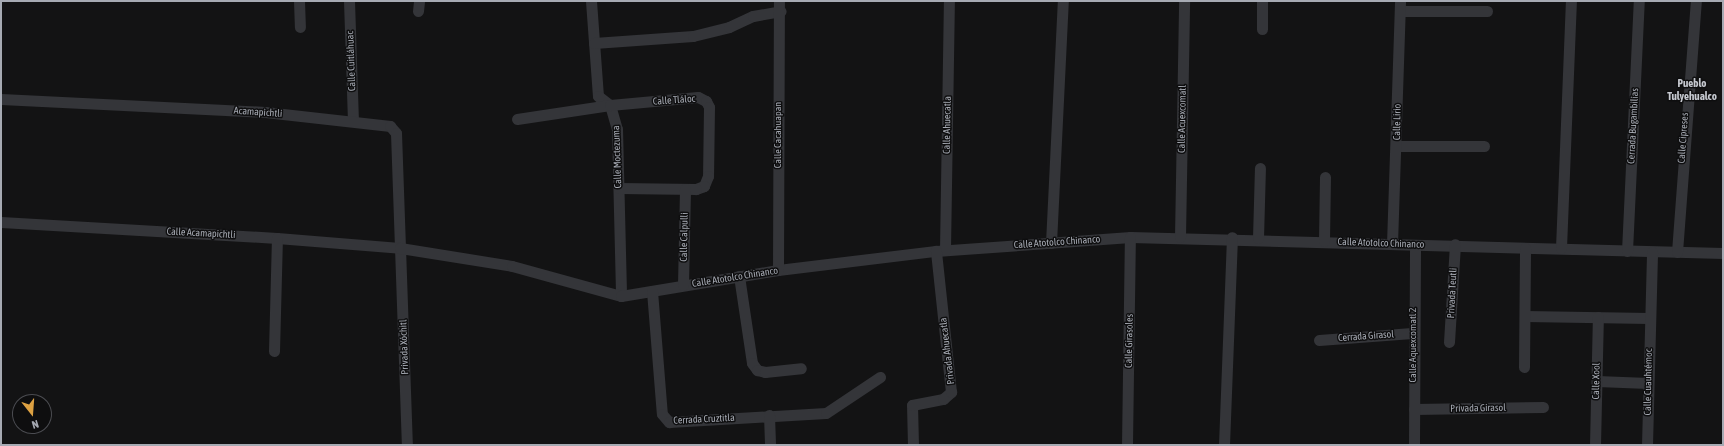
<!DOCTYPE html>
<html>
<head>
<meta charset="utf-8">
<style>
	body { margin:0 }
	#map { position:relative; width:1724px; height:446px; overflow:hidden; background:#131314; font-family:"Asap Condensed",sans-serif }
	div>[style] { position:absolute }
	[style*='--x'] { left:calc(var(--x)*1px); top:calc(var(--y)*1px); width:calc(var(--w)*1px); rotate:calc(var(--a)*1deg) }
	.minor>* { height:11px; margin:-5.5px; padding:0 5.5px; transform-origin:5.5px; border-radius:5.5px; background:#343539 }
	span { translate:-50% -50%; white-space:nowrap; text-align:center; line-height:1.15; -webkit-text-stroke:3px #0e0e0f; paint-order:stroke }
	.street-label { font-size:10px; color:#a6aab3 }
	.neighbourhood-label { font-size:11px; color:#c6c9d0; font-weight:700 }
	.frame { position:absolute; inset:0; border:2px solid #a6aab3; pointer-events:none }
	.north { position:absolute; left:12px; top:394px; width:40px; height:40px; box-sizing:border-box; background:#0e0e0f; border:1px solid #4b4c51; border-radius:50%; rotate:163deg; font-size:11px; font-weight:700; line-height:16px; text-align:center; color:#a6aab3 }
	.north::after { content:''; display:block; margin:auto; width:14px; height:18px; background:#dda142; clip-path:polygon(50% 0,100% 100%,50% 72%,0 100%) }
</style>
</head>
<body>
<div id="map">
	<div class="minor">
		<div style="--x:299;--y:1;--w:26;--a:88"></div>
		<div style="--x:349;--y:1;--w:119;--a:88.1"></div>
		<div style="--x:591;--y:1;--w:95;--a:85.8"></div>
		<div style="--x:598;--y:96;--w:15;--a:37"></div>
		<div style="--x:610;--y:105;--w:25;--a:74"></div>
		<div style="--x:617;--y:129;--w:167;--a:88.6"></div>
		<div style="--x:1262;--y:1;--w:28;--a:90"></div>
		<div style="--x:418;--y:11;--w:10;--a:-84"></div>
		<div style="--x:1400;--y:11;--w:87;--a:0"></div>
		<div style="--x:594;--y:43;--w:99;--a:-4"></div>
		<div style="--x:693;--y:36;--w:37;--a:-14"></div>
		<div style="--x:729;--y:27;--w:26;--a:-25"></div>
		<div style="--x:753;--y:16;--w:28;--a:-10"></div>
		<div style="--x:1;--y:99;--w:264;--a:2.8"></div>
		<div style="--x:265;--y:112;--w:126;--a:6.4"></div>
		<div style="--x:390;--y:126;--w:9;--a:49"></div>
		<div style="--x:396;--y:133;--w:312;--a:88"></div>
		<div style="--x:517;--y:119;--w:94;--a:-8.6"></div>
		<div style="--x:610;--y:105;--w:88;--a:-5.2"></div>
		<div style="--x:698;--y:97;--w:9;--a:27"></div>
		<div style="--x:706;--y:101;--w:7;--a:63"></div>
		<div style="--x:709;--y:107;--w:69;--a:90.8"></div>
		<div style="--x:708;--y:176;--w:11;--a:112"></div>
		<div style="--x:704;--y:186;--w:9;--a:159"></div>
		<div style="--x:696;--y:189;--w:77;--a:-179.3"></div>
		<div style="--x:1396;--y:146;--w:88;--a:0"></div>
		<div style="--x:1;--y:222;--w:276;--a:3.3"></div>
		<div style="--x:277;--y:238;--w:123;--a:4.6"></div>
		<div style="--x:400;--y:248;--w:113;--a:9.1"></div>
		<div style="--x:512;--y:266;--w:113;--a:15.4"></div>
		<div style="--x:621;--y:296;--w:159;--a:-9.4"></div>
		<div style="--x:778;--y:270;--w:159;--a:-6.9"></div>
		<div style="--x:936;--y:251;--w:195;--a:-4.1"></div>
		<div style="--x:1130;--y:237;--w:593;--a:1.55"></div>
		<div style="--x:1180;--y:237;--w:236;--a:-89"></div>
		<div style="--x:1258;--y:238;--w:70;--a:-88.4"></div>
		<div style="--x:1324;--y:241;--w:64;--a:-89.1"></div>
		<div style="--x:1051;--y:243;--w:242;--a:-87.2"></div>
		<div style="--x:1392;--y:244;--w:243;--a:-88.1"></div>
		<div style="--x:1561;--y:248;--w:247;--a:-87.7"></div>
		<div style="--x:945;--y:250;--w:249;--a:-89.1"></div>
		<div style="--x:1627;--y:251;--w:250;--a:-87.3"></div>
		<div style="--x:1677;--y:252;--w:252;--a:-85.7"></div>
		<div style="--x:778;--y:270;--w:269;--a:-89.8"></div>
		<div style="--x:739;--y:276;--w:88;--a:81.5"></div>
		<div style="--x:752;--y:363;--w:9;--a:54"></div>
		<div style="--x:757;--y:370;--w:8;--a:14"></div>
		<div style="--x:765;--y:372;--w:36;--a:-6"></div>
		<div style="--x:683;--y:285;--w:96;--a:-88.8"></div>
		<div style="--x:652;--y:291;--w:123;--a:85.4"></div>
		<div style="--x:662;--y:414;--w:11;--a:49"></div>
		<div style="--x:669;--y:422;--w:157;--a:-3.3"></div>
		<div style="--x:826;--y:413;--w:65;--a:-33.7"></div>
		<div style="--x:1525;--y:316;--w:124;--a:0.9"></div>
		<div style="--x:1319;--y:340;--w:93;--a:-4.3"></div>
		<div style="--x:1449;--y:342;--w:98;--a:-86.5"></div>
		<div style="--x:274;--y:351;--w:113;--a:-88.5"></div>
		<div style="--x:1524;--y:367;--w:119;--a:-89.5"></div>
		<div style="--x:1597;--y:381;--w:51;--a:2.2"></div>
		<div style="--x:1414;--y:409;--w:129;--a:-0.9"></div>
		<div style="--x:769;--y:415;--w:30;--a:88"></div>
		<div style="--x:913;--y:445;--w:40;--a:-91.4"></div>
		<div style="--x:912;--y:405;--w:32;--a:-11"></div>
		<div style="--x:943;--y:399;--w:11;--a:-41"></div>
		<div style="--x:951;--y:392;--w:142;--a:-96.1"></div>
		<div style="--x:1127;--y:445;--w:208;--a:-89.2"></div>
		<div style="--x:1224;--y:445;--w:208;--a:-87.8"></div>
		<div style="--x:1414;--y:445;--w:200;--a:-89.7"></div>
		<div style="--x:1595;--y:445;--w:128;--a:-88.7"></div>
		<div style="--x:1647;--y:445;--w:193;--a:-88.5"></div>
	</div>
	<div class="street-label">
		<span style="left:351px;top:61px;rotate:-92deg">Calle Cuitláhuac</span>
		<span style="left:674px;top:100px;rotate:-4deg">Calle Tláloc</span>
		<span style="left:258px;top:112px;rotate:4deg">Acamapichtli</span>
		<span style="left:1182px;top:119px;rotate:-89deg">Calle Acuexcomatl</span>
		<span style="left:1397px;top:122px;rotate:-89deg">Calle Lirio</span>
		<span style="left:947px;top:125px;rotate:-89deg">Calle Ahuecatla</span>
		<span style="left:1633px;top:126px;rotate:-87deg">Cerrada Bugambilias</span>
		<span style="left:778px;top:135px;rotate:-90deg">Calle Cacahuapan</span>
		<span style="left:1683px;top:138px;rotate:-86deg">Calle Cipreses</span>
		<span style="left:617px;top:157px;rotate:-92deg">Calle Moctezuma</span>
		<span style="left:201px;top:233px;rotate:3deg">Calle Acamapichtli</span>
		<span style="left:684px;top:237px;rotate:-89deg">Calle Calpulli</span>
		<span style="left:1057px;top:242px;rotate:-4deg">Calle Atotolco Chinanco</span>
		<span style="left:1381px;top:243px;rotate:2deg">Calle Atotolco Chinanco</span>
		<span style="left:735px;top:277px;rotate:-9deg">Calle Atotolco Chinanco</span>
		<span style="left:1452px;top:293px;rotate:-87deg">Privada Teutli</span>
		<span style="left:1366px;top:336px;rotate:-4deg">Cerrada Girasol</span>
		<span style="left:1129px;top:341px;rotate:-89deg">Calle Girasoles</span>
		<span style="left:1413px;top:345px;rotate:-90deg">Calle Aquexcomatl 2</span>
		<span style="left:404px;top:347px;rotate:-92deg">Privada Xóchitl</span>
		<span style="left:947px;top:351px;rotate:-97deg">Privada Ahuecatla</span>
		<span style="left:1596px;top:381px;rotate:-89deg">Calle Xool</span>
		<span style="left:1648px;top:382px;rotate:-89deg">Calle Cuauhtémoc</span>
		<span style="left:1478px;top:408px;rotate:-1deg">Privada Girasol</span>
		<span style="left:704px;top:419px;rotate:-3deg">Cerrada Cruztitla</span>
	</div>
	<div class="neighbourhood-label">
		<span style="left:1692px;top:90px">Pueblo<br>Tulyehualco</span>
	</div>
	<div class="frame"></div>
	<div class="north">N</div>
</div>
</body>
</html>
